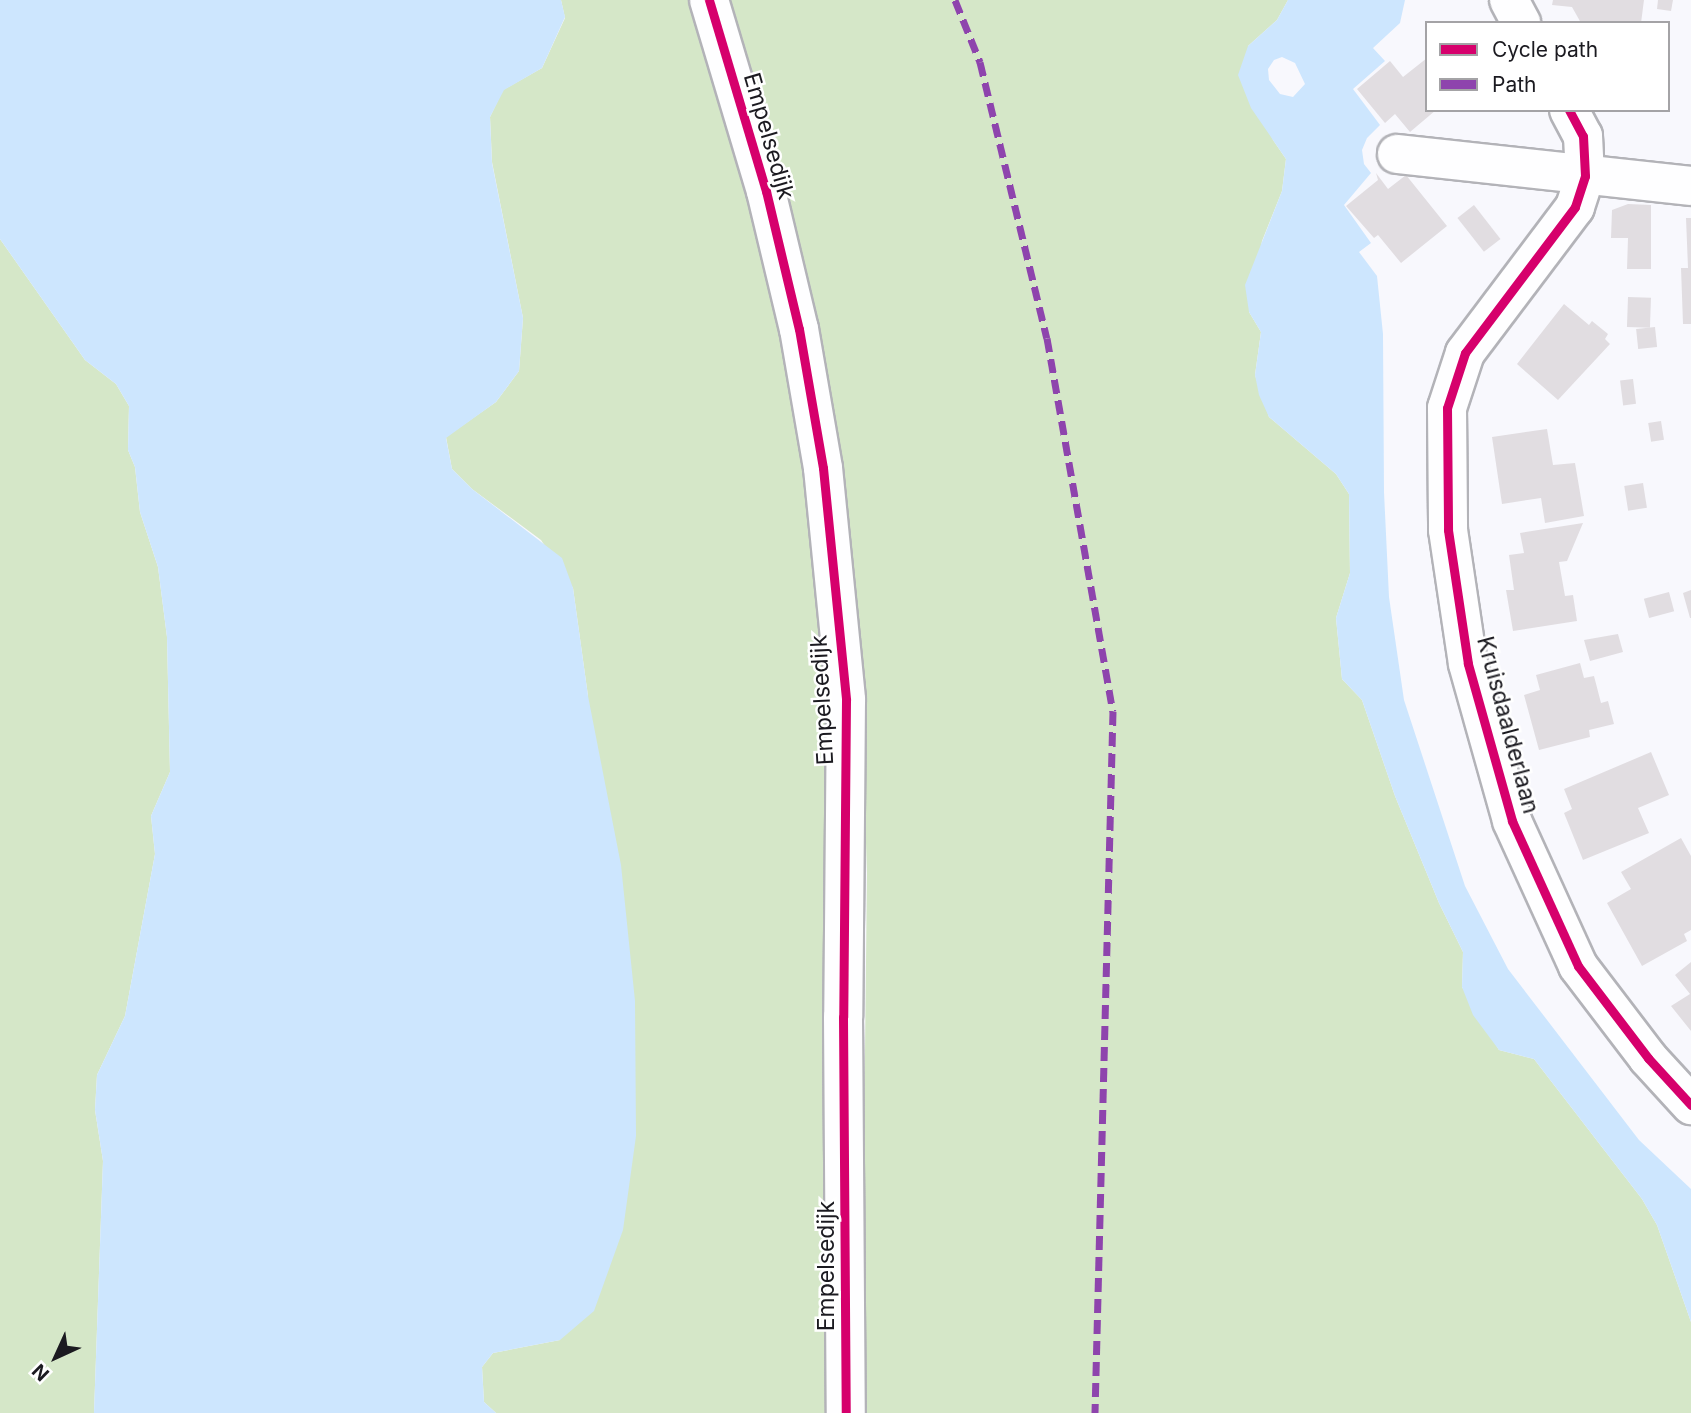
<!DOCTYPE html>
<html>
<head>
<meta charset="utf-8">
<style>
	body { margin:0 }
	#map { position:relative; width:1691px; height:1413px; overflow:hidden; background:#f8f8fd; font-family:Inter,sans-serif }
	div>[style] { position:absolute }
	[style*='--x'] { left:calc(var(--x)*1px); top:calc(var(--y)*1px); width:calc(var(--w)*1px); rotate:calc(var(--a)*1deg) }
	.green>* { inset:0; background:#d5e7c8 }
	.water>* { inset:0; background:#cde6fe }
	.building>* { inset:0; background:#e1dde1; transform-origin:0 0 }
	.roads { filter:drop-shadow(2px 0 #b3b3b8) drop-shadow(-2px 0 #b3b3b8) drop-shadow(0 2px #b3b3b8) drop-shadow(0 -2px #b3b3b8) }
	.minor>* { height:38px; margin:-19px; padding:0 19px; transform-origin:19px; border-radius:19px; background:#fefeff }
	.quiet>* { height:7px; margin-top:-3.5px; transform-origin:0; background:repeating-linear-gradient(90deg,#8e44ad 0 14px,transparent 0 21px) }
	.cycleway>* { height:9px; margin:-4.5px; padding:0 4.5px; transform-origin:4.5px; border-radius:4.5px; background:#d6006c }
	span { translate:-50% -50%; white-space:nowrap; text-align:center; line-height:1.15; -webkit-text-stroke:5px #fff; paint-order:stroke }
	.street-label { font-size:23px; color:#1b1a20 }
	.legend { position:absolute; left:1425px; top:21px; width:245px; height:91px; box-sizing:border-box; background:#fff; border:2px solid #a4a3a6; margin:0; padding:9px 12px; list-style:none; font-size:21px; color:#1b1a20 }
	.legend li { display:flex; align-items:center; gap:14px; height:35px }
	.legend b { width:35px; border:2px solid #a4a3a6 }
	.north { position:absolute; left:21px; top:1322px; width:70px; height:70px; -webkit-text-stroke:5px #fff; paint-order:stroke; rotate:225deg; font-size:19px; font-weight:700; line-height:28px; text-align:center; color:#1b1a20 }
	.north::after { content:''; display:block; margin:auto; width:24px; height:32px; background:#1b1a20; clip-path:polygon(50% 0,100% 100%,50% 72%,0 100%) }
</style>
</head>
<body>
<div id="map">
	<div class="green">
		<div style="clip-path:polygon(561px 0,696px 0,738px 141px,807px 453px,829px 707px,832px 1413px,496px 1413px,484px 1402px,482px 1367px,493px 1353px,560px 1340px,588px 696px,573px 588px,541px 540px,472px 489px,452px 469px,446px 437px,496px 402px,519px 371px,523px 318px,492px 162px,490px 117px,503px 90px,542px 68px,565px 18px)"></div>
		<div style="clip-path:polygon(719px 0,1288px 0,1277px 20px,1248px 46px,1273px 140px,1286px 159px,1282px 191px,1262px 241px,1249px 312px,1261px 332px,1255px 375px,1269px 417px,1336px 474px,1349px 494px,1350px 573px,1336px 618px,1342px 679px,1362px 700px,1395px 796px,1439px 903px,1463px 952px,1462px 987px,1499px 1050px,1534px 1059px,1642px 1199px,1657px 1225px,1691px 1322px,1691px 1413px,861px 1413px,867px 873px,861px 694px)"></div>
		<div style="clip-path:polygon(0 239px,85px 360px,116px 384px,129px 406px,128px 450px,135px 467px,140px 512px,158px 567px,167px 637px,170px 772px,151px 816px,155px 854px,125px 1016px,97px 1075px,95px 1110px,103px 1161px,94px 1413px,0 1413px)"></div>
	</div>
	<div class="water">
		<div style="clip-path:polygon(0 0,561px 0,565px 17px,542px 68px,504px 90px,490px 117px,492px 163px,523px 318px,519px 371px,496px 402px,446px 438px,452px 469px,472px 489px,562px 558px,573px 588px,588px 696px,621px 865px,635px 1001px,636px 1136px,623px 1230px,594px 1311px,560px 1340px,493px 1353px,482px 1367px,484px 1402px,496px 1413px,94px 1413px,103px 1161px,95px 1110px,97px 1075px,125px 1016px,155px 854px,151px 816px,170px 772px,167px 637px,158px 567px,140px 512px,135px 467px,128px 450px,129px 406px,116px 384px,85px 360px,0 239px)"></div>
		<div style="clip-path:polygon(evenodd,1288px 0,1405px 0,1400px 23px,1373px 48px,1385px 61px,1353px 89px,1380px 125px,1367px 138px,1362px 150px,1364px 164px,1371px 173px,1344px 205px,1371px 243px,1359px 252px,1377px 276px,1383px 334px,1384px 492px,1389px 597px,1404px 700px,1465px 886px,1508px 969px,1639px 1140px,1691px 1189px,1691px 1322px,1657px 1225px,1642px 1199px,1534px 1059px,1499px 1050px,1473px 1015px,1462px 987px,1463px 952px,1439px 903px,1395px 796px,1362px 700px,1342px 679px,1336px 618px,1350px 573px,1349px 494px,1336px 474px,1269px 417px,1259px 395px,1255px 375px,1261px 332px,1249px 312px,1245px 285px,1282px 191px,1286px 159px,1251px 108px,1238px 75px,1248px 46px,1277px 20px,1288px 0,1282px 57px,1295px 63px,1305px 84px,1293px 97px,1280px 94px,1269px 80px,1268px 69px,1274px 60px,1282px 57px)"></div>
	</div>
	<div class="building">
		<div style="clip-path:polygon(1553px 0,1644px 0,1641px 23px,1581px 23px,1572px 7px,1552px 5px)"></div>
		<div style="clip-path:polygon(1658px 0,1673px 0,1671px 11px,1657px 9px)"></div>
		<div style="clip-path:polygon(1427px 58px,1427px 110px,1436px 110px,1410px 132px,1395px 114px,1385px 123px,1357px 89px,1390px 61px,1403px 77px)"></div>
		<div style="clip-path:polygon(1376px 173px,1388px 189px,1406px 175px,1447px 226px,1401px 263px,1378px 235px,1374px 238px,1346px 206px,1378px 180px)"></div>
		<div style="clip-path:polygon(1628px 204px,1651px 205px,1651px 269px,1627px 269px,1628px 238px,1611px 238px,1612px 210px)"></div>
		<div style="left:1474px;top:205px;width:43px;height:21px;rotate:52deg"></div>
		<div style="clip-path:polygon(1686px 218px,1691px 218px,1691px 324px,1683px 324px,1681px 268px,1688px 268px)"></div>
		<div style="left:1628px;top:297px;width:23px;height:30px;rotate:2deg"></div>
		<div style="clip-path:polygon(1564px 304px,1589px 325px,1592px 321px,1608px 334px,1605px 339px,1610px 344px,1558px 400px,1517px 364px)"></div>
		<div style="left:1655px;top:327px;width:20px;height:19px;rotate:84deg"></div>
		<div style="left:1633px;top:379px;width:25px;height:13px;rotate:83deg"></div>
		<div style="left:1661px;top:421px;width:19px;height:13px;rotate:81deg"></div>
		<div style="clip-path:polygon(1547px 429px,1553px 465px,1575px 463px,1584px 516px,1545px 523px,1541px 498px,1502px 504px,1492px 437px)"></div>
		<div style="left:1643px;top:483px;width:25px;height:19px;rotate:81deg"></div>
		<div style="clip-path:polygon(1583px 523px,1567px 561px,1559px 562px,1565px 596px,1573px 595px,1577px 621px,1513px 631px,1506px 590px,1514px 590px,1509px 555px,1524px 553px,1520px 533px)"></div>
		<div style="clip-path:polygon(1691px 590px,1691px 618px,1690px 618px,1683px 593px)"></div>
		<div style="left:1669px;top:592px;width:20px;height:26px;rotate:75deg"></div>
		<div style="clip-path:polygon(1618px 634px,1623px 652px,1590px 661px,1584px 640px)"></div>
		<div style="clip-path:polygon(1580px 663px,1584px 678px,1594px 676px,1601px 703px,1608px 701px,1614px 724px,1589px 730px,1590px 737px,1539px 750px,1524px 695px,1540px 690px,1536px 675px)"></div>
		<div style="clip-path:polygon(1651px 752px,1669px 795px,1638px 808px,1649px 833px,1583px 860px,1564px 813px,1572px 809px,1564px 789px)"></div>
		<div style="clip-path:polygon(1681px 838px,1691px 856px,1691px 930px,1684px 934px,1687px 941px,1642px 966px,1607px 903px,1631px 889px,1621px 872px)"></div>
		<div style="clip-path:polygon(1691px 962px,1691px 1031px,1671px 1006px,1690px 994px,1675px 975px)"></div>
	</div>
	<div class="roads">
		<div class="minor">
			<div style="--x:709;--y:0;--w:199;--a:73.4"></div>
			<div style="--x:766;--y:191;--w:142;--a:76.6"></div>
			<div style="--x:799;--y:329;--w:141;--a:80.2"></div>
			<div style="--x:823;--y:468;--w:233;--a:84.3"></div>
			<div style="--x:846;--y:700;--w:317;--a:90.5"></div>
			<div style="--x:843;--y:1017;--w:396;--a:89.6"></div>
			<div style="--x:1509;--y:0;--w:26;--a:62"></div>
			<div style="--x:1569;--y:110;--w:30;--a:62"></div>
			<div style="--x:1583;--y:136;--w:40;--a:87.1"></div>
			<div style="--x:1585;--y:176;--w:33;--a:108"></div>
			<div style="--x:1575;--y:207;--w:183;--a:127"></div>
			<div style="--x:1465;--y:353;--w:58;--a:108.1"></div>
			<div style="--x:1447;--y:408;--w:122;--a:89.5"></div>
			<div style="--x:1448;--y:530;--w:135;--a:81.5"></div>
			<div style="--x:1468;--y:664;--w:163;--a:74.3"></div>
			<div style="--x:1512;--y:821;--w:159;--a:65.5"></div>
			<div style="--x:1578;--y:966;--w:116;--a:52.7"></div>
			<div style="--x:1648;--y:1058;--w:64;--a:47.5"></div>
			<div style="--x:1397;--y:154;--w:296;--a:6.2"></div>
		</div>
	</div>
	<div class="quiet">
		<div style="--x:955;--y:0;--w:67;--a:68"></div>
		<div style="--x:980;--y:62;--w:284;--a:76.4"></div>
		<div style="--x:1047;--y:338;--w:379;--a:80"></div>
		<div style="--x:1113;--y:711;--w:702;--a:91.47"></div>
	</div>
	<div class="cycleway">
		<div style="--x:709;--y:0;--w:199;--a:73.4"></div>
		<div style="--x:766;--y:191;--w:142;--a:76.6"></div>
		<div style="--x:799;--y:329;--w:141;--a:80.2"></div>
		<div style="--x:823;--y:468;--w:233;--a:84.3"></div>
		<div style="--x:846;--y:700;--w:317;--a:90.5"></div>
		<div style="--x:843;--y:1017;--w:396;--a:89.6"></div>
		<div style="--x:1569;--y:110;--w:30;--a:62"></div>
		<div style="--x:1583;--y:136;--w:40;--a:87.1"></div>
		<div style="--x:1585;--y:176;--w:33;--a:108"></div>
		<div style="--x:1575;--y:207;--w:183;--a:127"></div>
		<div style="--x:1465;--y:353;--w:58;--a:108.1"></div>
		<div style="--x:1447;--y:408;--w:122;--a:89.5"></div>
		<div style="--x:1448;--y:530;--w:135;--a:81.5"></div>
		<div style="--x:1468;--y:664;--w:163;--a:74.3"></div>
		<div style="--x:1512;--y:821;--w:159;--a:65.5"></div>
		<div style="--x:1578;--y:966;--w:116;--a:52.7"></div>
		<div style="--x:1648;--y:1058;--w:64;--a:47.5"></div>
	</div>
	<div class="street-label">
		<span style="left:769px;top:136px;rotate:74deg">Empelsedijk</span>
		<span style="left:822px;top:700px;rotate:-93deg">Empelsedijk</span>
		<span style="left:1508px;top:725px;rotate:75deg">Kruisdaalderlaan</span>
		<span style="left:826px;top:1266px;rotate:-90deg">Empelsedijk</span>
	</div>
	<ul class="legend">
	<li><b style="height:9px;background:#d6006c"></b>Cycle path</li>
	<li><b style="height:9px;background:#8e44ad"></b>Path</li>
	</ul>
	<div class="north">N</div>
</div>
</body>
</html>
